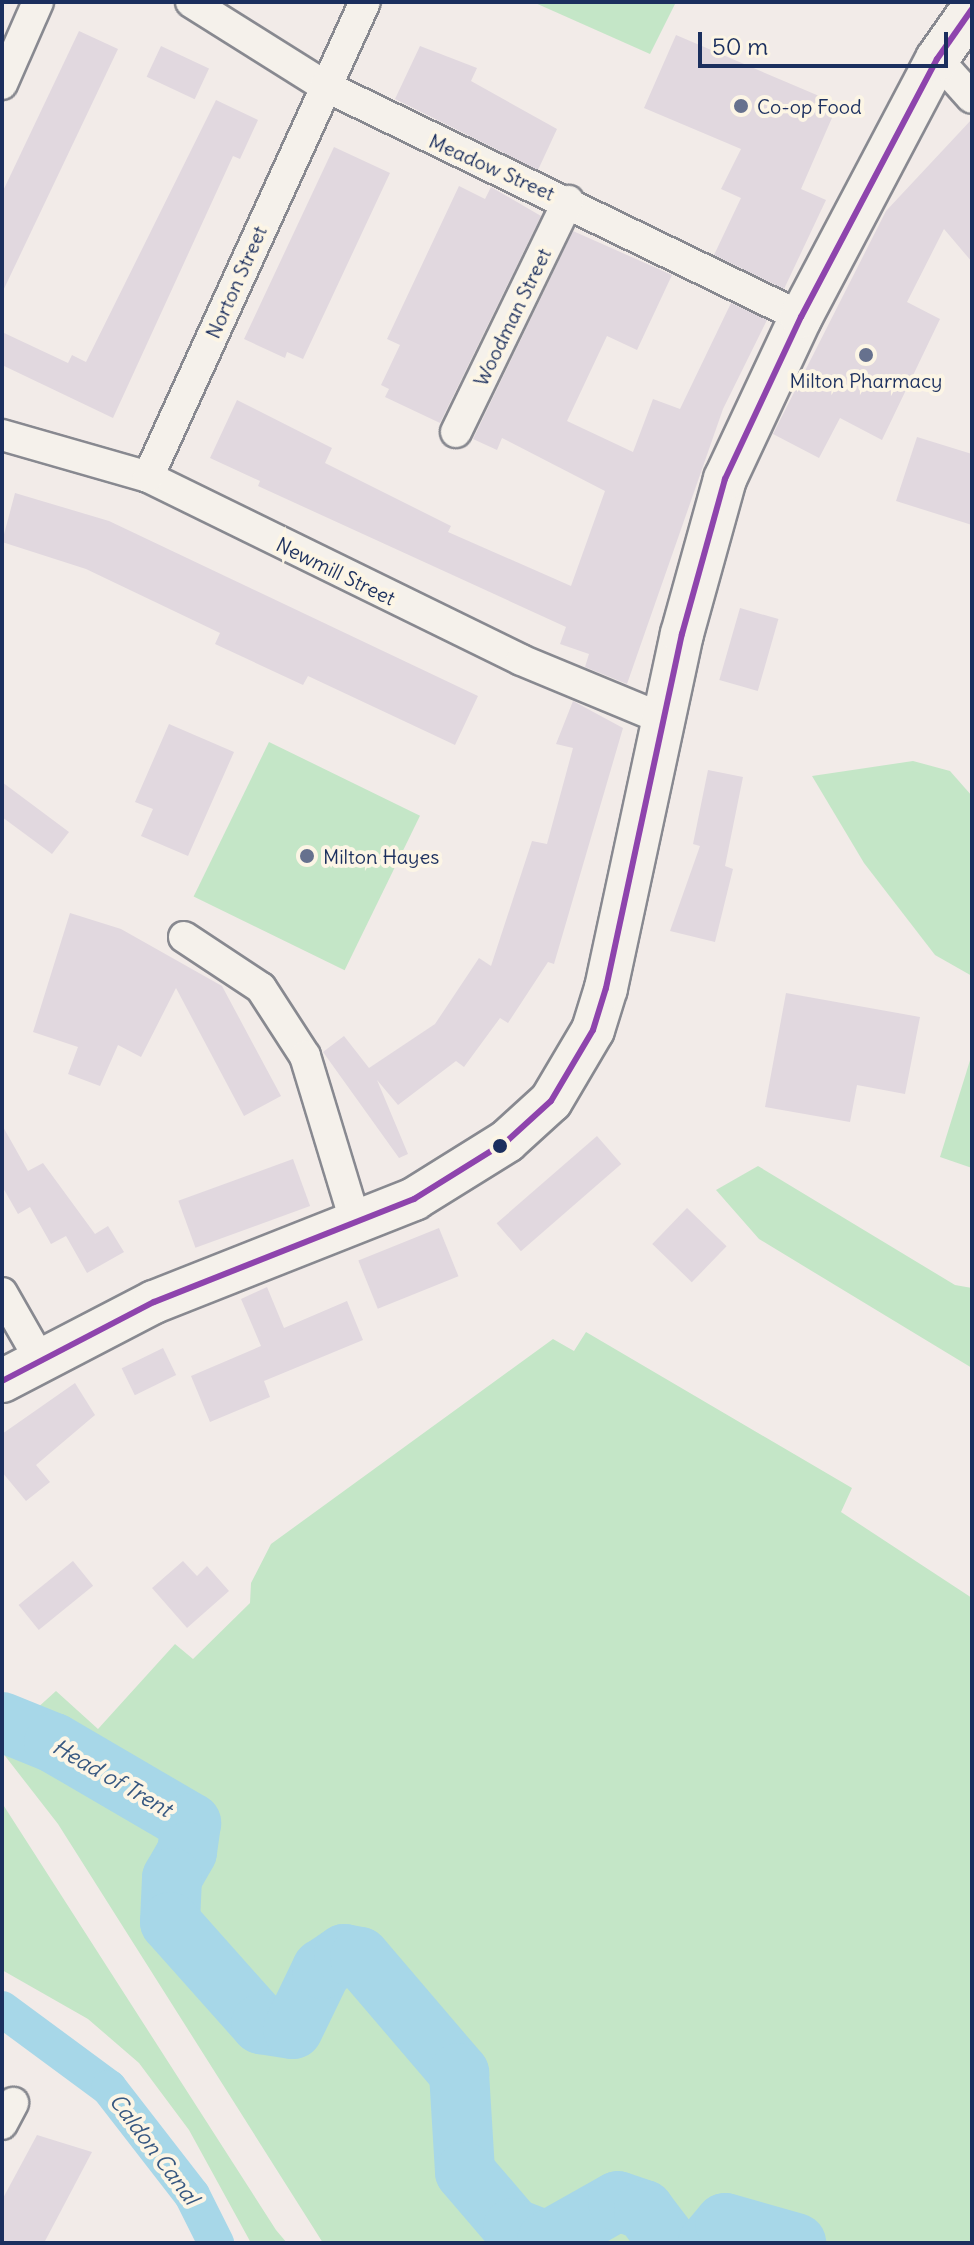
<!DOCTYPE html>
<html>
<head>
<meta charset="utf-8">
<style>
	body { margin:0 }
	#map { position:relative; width:974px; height:2245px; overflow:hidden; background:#f2ebe8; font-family:Delius,sans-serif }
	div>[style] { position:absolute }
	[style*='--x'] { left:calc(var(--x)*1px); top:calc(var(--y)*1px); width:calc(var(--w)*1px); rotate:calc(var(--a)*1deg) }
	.green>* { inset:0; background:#c4e6c7; transform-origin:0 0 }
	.canal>* { height:36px; margin:-18px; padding:0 18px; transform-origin:18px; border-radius:18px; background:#a7d7e8 }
	.river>* { height:60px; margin:-30px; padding:0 30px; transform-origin:30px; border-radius:30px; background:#a7d7e8 }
	.building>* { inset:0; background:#e1d8df; transform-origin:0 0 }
	.roads { filter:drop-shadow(2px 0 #888990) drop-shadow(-2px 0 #888990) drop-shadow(0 2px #888990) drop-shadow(0 -2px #888990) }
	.street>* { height:30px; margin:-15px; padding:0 15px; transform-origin:15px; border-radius:15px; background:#f5f1eb }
	.secondary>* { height:42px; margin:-21px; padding:0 21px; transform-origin:21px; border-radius:21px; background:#f5f1eb }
	.bus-1>* { height:6px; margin:-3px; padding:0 3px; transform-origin:3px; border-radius:3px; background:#8e44ad }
	.dots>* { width:22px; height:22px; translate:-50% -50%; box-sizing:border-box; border:4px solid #fcf5e5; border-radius:50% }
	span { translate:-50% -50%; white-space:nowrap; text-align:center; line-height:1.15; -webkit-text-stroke:8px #fcf5e5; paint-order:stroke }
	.poi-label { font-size:20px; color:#1b2f5e }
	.left { translate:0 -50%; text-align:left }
	.street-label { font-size:20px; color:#1b2f5e }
	.water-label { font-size:22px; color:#365780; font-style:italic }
	.frame { position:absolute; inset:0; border:4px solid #1b2f5e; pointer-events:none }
	.scale { position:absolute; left:698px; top:32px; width:250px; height:36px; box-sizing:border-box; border:4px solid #1b2f5e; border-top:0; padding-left:10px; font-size:24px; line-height:28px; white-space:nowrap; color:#1b2f5e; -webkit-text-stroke:6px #fcf5e5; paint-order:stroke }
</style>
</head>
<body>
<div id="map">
	<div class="green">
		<div style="clip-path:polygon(533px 2px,676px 2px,650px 54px)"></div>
		<div style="left:269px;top:742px;width:168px;height:172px;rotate:26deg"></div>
		<div style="clip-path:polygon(913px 761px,950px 771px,972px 796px,972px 976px,935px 955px,864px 863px,812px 776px)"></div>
		<div style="clip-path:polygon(972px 1054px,972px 1168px,940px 1157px)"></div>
		<div style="clip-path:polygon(758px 1166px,955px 1285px,972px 1288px,972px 1368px,759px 1239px,716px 1190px)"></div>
		<div style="clip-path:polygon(586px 1332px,852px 1488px,841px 1512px,972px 1598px,972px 2243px,323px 2243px,58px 1824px,2px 1752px,2px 1694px,35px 1710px,56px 1691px,98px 1729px,175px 1644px,193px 1659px,250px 1603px,251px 1583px,271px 1544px,553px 1339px,574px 1351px)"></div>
		<div style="clip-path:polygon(2px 1803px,276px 2230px,287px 2243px,251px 2243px,189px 2130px,139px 2063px,88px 2019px,2px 1970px)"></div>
	</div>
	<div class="canal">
		<div style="--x:2;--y:2009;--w:133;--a:36.4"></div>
		<div style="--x:109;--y:2088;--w:135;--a:52.2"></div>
		<div style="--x:192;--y:2195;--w:54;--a:63.4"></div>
	</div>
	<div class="river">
		<div style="--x:2;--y:1722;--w:56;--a:22"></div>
		<div style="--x:54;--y:1743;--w:159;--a:30.3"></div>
		<div style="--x:191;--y:1823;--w:29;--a:98"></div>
		<div style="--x:187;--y:1852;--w:30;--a:120"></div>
		<div style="--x:172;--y:1878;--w:44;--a:92.6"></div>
		<div style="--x:170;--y:1922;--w:137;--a:48.3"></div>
		<div style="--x:261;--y:2024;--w:32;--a:9"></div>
		<div style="--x:293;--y:2029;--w:67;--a:-64.2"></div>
		<div style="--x:322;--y:1969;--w:27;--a:-34"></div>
		<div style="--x:344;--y:1954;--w:16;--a:11"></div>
		<div style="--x:360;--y:1957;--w:153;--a:49.5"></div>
		<div style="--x:459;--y:2073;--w:99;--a:86.5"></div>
		<div style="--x:465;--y:2172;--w:74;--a:49.4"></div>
		<div style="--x:513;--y:2228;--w:36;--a:21"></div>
		<div style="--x:547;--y:2241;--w:81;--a:-29.4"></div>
		<div style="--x:618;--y:2201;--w:28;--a:19"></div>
		<div style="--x:644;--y:2210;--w:41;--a:52.9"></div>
		<div style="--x:708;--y:2243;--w:26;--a:-50"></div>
		<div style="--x:725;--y:2223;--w:74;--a:15.7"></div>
	</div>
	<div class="building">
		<div style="clip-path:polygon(79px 31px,118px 49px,2px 293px,2px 193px)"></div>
		<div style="clip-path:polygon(676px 35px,838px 104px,801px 189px,826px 200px,784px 289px,714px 255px,741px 198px,721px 189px,741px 149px,644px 108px)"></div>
		<div style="left:161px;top:46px;width:53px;height:34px;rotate:25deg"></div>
		<div style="clip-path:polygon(420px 46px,477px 68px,471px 81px,557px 129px,538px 170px,395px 99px)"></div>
		<div style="clip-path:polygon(216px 100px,258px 120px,240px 159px,233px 156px,113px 418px,2px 365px,2px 332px,68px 363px,72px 355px,86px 362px)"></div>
		<div style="clip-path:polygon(972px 119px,972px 262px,944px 229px,907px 302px,940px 319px,882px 440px,840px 418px,819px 458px,773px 434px,886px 211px)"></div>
		<div style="clip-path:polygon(334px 147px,390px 173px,303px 359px,287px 352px,285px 358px,244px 339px)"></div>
		<div style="clip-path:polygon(459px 186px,485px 199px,491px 187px,541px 216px,440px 423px,385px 397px,389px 389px,381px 385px,400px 345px,387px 339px)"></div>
		<div style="clip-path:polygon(573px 231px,672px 275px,637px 350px,607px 336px,567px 421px,633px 452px,653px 399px,680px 409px,731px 303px,767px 320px,723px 409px,627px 684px,585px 667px,589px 654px,560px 644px,566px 627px,258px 486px,260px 481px,210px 458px,237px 400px,332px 448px,325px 463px,451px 526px,448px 532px,571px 586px,605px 491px,502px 438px,497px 450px,473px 439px)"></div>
		<div style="clip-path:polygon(917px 437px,972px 454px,972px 525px,896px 501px)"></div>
		<div style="clip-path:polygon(15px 493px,109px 521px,478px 696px,455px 745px,308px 676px,303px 685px,215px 644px,220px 633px,86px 569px,2px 542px)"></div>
		<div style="left:740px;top:608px;width:40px;height:75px;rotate:16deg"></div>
		<div style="clip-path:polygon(573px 701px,623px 728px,554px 964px,548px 962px,508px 1023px,500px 1018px,464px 1067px,456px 1061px,398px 1105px,377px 1080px,408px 1154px,399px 1158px,323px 1052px,344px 1036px,369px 1068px,435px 1024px,479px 958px,491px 966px,532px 841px,547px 844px,573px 748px,556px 744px)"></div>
		<div style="clip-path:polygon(169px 724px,234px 752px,188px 856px,141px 836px,153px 809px,135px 802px)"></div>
		<div style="clip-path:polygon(708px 770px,743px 777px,725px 866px,733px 869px,715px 942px,670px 931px,700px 846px,693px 844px)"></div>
		<div style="clip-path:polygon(2px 782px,69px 832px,52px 854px,2px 817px)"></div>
		<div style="clip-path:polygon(70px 913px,121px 929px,222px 986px,281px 1096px,244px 1116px,176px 988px,141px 1057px,118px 1045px,100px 1086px,68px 1074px,78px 1047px,33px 1032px)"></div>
		<div style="clip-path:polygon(786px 993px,920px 1017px,905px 1094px,857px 1085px,850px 1122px,765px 1107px)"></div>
		<div style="clip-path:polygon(2px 1125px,28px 1171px,43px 1163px,95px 1234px,108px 1226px,124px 1252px,87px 1273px,66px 1236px,51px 1244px,30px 1207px,18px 1214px,2px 1186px)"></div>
		<div style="left:597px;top:1136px;width:37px;height:133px;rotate:49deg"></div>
		<div style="left:293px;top:1159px;width:50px;height:122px;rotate:70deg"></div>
		<div style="left:687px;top:1208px;width:55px;height:50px;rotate:44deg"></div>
		<div style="left:439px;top:1228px;width:52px;height:87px;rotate:68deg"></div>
		<div style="clip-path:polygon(267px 1287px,284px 1328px,347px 1301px,363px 1340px,264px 1381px,270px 1397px,210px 1422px,191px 1376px,261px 1346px,241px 1299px)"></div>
		<div style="left:163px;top:1348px;width:30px;height:46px;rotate:64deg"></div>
		<div style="clip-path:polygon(75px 1383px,95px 1415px,36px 1465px,50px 1482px,26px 1501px,2px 1472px,2px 1434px)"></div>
		<div style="left:73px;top:1561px;width:32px;height:70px;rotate:51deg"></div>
		<div style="clip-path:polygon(183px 1561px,197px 1576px,207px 1566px,229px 1591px,187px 1628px,152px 1588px)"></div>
		<div style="clip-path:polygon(37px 2135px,92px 2152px,44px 2243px,2px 2243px,2px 2200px)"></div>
	</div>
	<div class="roads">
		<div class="street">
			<div style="--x:191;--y:2;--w:158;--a:32.1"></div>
			<div style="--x:325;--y:86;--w:529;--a:25.89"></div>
			<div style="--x:937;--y:59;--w:52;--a:48.1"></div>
			<div style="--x:2;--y:84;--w:90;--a:-66.3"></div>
			<div style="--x:456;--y:432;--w:257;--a:-64.1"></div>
			<div style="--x:2;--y:435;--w:152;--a:16"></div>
			<div style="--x:148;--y:477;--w:415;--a:26.1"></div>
			<div style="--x:521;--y:660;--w:157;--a:22.5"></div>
			<div style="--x:148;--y:477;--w:522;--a:-65.45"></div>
			<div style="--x:184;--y:937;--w:92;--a:33.5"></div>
			<div style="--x:261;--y:988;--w:81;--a:57.1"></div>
			<div style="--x:305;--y:1056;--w:172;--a:73.1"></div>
			<div style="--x:2;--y:1293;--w:73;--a:60.3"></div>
			<div style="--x:2;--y:2124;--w:24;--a:-62"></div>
		</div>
		<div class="secondary">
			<div style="--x:2;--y:1381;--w:171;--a:-27.5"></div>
			<div style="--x:154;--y:1302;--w:280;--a:-21.6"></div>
			<div style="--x:414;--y:1199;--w:110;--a:-31.9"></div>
			<div style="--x:507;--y:1141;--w:59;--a:-42.3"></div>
			<div style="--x:551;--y:1101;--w:82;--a:-59.4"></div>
			<div style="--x:593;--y:1030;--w:44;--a:-72.8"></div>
			<div style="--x:606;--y:988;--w:362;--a:-77.9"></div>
			<div style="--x:682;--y:634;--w:161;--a:-74.5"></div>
			<div style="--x:725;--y:479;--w:179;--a:-64.9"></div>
			<div style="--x:801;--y:317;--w:292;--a:-62.2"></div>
			<div style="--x:937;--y:59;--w:61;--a:-55"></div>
		</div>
	</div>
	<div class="bus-1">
		<div style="--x:2;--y:1381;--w:171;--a:-27.5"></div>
		<div style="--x:154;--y:1302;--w:280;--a:-21.6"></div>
		<div style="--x:414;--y:1199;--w:110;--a:-31.9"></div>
		<div style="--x:507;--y:1141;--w:59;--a:-42.3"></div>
		<div style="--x:551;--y:1101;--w:82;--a:-59.4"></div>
		<div style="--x:593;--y:1030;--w:44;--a:-72.8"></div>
		<div style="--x:606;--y:988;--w:362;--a:-77.9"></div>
		<div style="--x:682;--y:634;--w:161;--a:-74.5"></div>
		<div style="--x:725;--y:479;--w:179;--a:-64.9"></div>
		<div style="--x:801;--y:317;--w:292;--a:-62.2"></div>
		<div style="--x:937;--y:59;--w:61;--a:-55"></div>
	</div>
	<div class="dots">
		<div style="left:741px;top:106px;background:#66718e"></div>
		<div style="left:866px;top:355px;background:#66718e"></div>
		<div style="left:307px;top:856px;background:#66718e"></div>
		<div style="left:500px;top:1146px;background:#1b2f5e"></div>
	</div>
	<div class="poi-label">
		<span class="left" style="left:757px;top:106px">Co-op Food</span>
		<span style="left:866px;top:380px">Milton Pharmacy</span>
		<span class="left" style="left:323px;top:856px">Milton Hayes</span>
	</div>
	<div class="street-label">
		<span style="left:492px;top:167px;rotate:24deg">Meadow Street</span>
		<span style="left:236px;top:282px;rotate:-66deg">Norton Street</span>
		<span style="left:512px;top:317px;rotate:-64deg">Woodman Street</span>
		<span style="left:336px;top:571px;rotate:26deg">Newmill Street</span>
	</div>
	<div class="water-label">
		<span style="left:112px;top:1778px;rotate:30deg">Head of Trent</span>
		<span style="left:154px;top:2149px;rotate:53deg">Caldon Canal</span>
	</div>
	<div class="frame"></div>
	<div class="scale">50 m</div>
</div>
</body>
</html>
